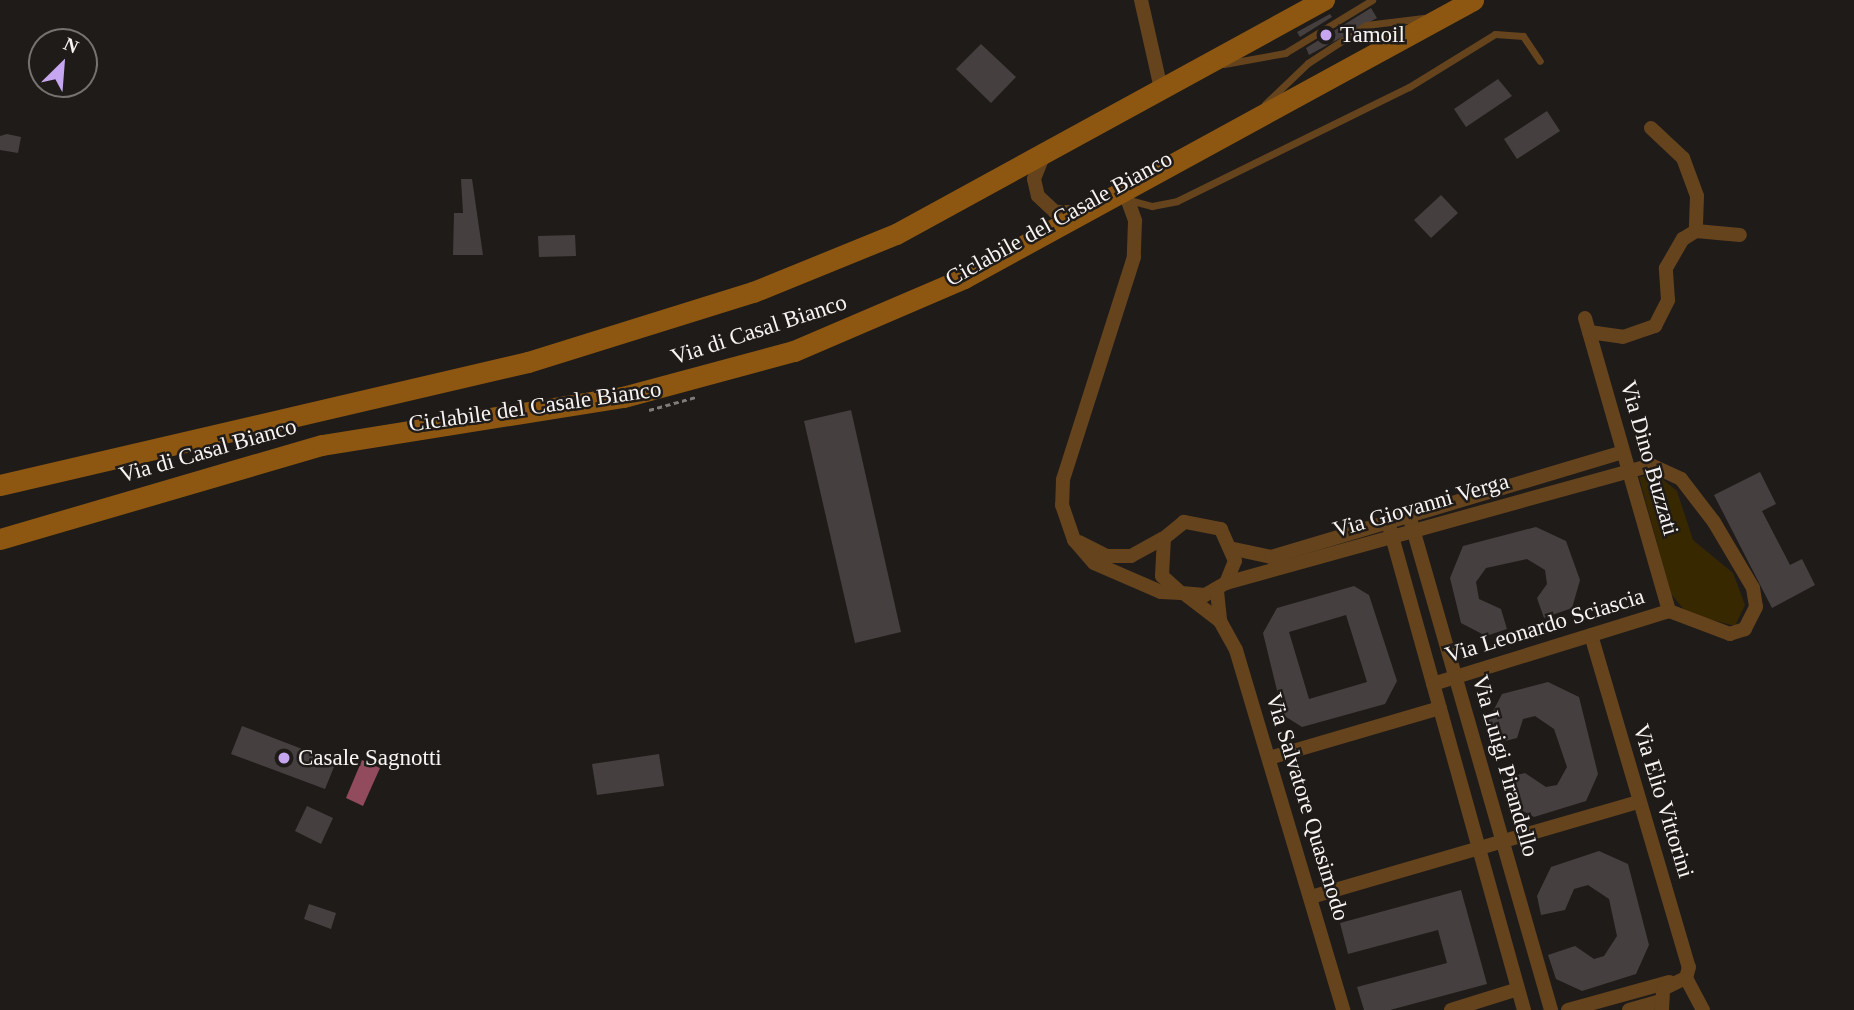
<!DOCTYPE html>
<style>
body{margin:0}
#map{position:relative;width:1854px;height:1010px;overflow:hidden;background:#1f1b19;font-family:Georgia,serif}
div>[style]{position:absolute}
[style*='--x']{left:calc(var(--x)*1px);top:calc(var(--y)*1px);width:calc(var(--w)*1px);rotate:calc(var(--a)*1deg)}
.green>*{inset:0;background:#382800}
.water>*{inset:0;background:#914b5c}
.building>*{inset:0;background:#45403f}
.path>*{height:2.5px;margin-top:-1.25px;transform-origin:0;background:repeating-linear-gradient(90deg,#7f7b7a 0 5px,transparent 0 8.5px)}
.lane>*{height:7px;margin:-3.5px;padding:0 3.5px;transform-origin:3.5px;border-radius:3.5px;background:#64431d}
.street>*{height:14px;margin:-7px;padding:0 7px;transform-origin:7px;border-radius:7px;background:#64431d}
.secondary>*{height:21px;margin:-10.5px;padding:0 10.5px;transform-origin:10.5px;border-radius:10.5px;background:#8d5711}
.dots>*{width:19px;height:19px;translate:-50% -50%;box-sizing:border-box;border:4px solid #1f1b19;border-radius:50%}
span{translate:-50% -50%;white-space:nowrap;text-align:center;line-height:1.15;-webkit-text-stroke:5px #1f1b19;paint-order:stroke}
.poi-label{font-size:23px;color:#f7f4f3}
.left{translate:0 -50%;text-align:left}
.street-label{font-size:23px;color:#f7f4f3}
.north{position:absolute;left:28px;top:28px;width:70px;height:70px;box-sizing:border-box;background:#1f1b19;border:2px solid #757270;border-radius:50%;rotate:25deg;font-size:19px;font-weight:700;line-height:28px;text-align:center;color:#f7f4f3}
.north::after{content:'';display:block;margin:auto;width:24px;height:32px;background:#c6a6f0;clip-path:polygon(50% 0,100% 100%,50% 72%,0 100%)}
</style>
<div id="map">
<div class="green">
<div style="clip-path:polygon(1656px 474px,1677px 491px,1693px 540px,1733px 573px,1745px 605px,1735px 626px,1687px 613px,1671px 594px,1639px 477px)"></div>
</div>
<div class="water">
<div style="clip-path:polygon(362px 760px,380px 768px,363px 806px,346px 798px)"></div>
</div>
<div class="building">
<div style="clip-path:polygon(1371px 8px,1377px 18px,1309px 55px,1306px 48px)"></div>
<div style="clip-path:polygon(1330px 14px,1332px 17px,1300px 37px,1297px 32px)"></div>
<div style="clip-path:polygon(981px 44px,1016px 77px,991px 103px,956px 69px)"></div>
<div style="clip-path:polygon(1498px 79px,1512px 96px,1466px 127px,1454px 109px)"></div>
<div style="clip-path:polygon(1547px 111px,1560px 131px,1517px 159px,1504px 139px)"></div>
<div style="clip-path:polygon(7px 134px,21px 137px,18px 153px,0 150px,0 136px)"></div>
<div style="clip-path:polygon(461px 179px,472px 179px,483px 255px,453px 255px,454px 213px,463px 213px)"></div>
<div style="clip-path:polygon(1441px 195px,1458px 213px,1431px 238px,1414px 220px)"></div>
<div style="clip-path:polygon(575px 235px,576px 256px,539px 257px,538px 236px)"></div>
<div style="clip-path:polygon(851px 410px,901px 632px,855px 643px,804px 421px)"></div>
<div style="clip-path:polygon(1760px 472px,1776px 504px,1762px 511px,1790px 565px,1802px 559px,1815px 585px,1772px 608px,1714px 495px)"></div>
<div style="clip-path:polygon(1536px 527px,1566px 541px,1580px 580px,1572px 608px,1544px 618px,1537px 598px,1547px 584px,1545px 570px,1527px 559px,1486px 568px,1476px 582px,1479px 599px,1501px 609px,1507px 629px,1486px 636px,1461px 623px,1450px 578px,1463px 546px)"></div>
<div style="clip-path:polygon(evenodd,1354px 586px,1369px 595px,1397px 681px,1385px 704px,1302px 727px,1283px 715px,1263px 633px,1277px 608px,1354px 586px,1346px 615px,1367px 682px,1309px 699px,1289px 632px,1346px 615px)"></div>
<div style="clip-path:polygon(1548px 682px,1579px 697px,1598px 774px,1586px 801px,1534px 817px,1508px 803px,1502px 779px,1525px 773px,1546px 787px,1557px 785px,1567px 767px,1554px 729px,1535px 716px,1523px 719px,1517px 738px,1493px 744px,1487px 723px,1502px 694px)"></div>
<div style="clip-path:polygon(242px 726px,336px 762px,325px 789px,231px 754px)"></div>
<div style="clip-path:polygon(659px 754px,664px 786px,597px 795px,592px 764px)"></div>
<div style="clip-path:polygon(307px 806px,333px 818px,321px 844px,295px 831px)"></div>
<div style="clip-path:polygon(1599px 851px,1628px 864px,1649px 945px,1636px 974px,1582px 991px,1556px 979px,1548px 955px,1575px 946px,1594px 959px,1604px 956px,1617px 936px,1609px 899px,1588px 885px,1574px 889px,1565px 910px,1541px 915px,1537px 896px,1551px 867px)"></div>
<div style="clip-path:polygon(1461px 890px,1487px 984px,1390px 1010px,1364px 1010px,1357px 987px,1447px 963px,1438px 930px,1348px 954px,1340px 923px)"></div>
<div style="clip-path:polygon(309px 904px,336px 913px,331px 929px,304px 919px)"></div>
</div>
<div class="path">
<div style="--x:649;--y:410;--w:49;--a:-15.5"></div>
</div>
<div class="lane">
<div style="--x:1224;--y:64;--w:62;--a:-10.2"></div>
<div style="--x:1285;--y:53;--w:102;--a:-31.3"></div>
<div style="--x:1265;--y:104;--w:59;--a:-43.6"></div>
<div style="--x:1308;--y:63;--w:69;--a:-33.2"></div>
<div style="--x:1366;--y:25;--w:58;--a:-6.9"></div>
<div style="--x:1129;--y:200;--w:24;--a:15"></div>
<div style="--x:1152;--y:206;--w:25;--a:-11"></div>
<div style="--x:1177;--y:201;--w:258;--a:-26.2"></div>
<div style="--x:1409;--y:87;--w:101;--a:-31.6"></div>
<div style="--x:1495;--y:34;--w:28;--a:4"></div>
<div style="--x:1523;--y:36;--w:30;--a:56"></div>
</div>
<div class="street">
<div style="--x:1141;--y:0;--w:91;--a:77.3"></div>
<div style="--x:1651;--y:128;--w:44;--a:43.2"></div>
<div style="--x:1683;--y:158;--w:40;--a:69.8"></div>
<div style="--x:1697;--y:196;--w:35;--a:92"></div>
<div style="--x:1044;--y:154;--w:27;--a:112"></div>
<div style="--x:1034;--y:179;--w:17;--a:77"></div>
<div style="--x:1038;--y:196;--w:23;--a:43"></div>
<div style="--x:1055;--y:212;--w:23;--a:0"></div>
<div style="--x:1124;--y:190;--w:33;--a:70"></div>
<div style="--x:1135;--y:221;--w:36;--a:92"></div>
<div style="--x:1134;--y:257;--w:234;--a:107.7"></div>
<div style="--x:1063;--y:480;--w:25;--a:92"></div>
<div style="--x:1062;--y:505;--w:37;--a:71"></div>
<div style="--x:1074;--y:540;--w:30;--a:49"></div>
<div style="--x:1094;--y:563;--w:73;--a:23.4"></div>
<div style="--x:1161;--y:592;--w:20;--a:3"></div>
<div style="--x:1585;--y:318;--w:305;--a:74"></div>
<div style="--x:1589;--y:332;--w:34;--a:8"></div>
<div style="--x:1623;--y:337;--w:34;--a:-19"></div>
<div style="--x:1655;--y:326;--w:29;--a:-63"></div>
<div style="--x:1668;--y:300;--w:32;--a:-94"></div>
<div style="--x:1666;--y:268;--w:34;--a:-60"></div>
<div style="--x:1683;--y:239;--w:15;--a:-32"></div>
<div style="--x:1696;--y:231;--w:44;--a:5.2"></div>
<div style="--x:1409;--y:515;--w:515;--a:73.99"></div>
<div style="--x:1388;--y:522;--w:507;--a:74.43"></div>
<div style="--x:1079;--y:542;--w:31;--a:27"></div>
<div style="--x:1107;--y:556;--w:24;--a:0"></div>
<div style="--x:1131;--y:556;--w:35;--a:-29"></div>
<div style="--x:1234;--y:549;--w:38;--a:12"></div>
<div style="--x:1271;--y:557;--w:367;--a:-16.6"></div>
<div style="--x:1226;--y:583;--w:24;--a:-68"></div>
<div style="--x:1235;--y:561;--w:35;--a:-114"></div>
<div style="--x:1221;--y:529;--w:38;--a:-169"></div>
<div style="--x:1184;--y:522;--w:26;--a:141"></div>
<div style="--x:1164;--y:538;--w:38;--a:93"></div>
<div style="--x:1162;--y:576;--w:25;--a:42"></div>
<div style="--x:1181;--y:593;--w:24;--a:5"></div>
<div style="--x:1205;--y:595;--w:24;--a:-30"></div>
<div style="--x:1226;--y:583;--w:441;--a:-15.5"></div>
<div style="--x:1651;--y:465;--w:33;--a:25"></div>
<div style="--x:1681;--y:479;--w:54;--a:52.5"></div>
<div style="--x:1714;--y:522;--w:77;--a:59.4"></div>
<div style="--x:1753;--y:588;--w:19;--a:81"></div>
<div style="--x:1756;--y:607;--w:25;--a:117"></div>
<div style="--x:1745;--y:629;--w:16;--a:162"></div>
<div style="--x:1730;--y:634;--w:65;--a:-159.3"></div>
<div style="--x:1217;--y:591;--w:30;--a:84"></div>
<div style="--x:1220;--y:621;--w:33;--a:61"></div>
<div style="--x:1236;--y:650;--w:376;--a:73.4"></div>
<div style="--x:1186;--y:595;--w:43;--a:37.4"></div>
<div style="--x:1591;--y:635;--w:346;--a:73.6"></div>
<div style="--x:1689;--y:967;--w:11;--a:105"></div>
<div style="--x:1433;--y:684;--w:247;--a:-17.2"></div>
<div style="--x:1269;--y:758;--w:178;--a:-16.3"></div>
<div style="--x:1311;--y:897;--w:341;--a:-16.2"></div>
<div style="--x:1451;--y:1010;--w:70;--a:-17.4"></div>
<div style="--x:1568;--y:1010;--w:105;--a:-15.5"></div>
<div style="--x:1629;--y:1010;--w:32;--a:-16"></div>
<div style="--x:1662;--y:1010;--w:21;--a:-87"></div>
<div style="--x:1663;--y:989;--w:25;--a:-26"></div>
<div style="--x:1686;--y:978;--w:36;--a:62"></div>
</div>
<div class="secondary">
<div style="--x:0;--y:485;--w:542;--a:-13.11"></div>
<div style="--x:528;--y:362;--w:236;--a:-17.3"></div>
<div style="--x:753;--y:292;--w:154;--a:-22.1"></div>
<div style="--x:896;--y:234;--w:488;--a:-28.7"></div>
<div style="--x:0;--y:539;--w:335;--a:-16.3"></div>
<div style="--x:322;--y:445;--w:305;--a:-9.1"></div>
<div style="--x:623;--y:397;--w:177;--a:-15.1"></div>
<div style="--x:794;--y:351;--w:185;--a:-23.2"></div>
<div style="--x:964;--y:278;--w:580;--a:-28.64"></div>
</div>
<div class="dots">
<div style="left:1326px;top:35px;background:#c6a6f0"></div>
<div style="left:284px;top:758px;background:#c6a6f0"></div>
</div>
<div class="poi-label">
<span class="left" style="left:1340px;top:35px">Tamoil</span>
<span class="left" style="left:298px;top:758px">Casale Sagnotti</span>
</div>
<div class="street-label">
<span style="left:1059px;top:219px;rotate:-29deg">Ciclabile del Casale Bianco</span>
<span style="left:759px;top:330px;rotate:-18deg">Via di Casal Bianco</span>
<span style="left:535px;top:407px;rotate:-8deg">Ciclabile del Casale Bianco</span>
<span style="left:208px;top:451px;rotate:-16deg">Via di Casal Bianco</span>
<span style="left:1649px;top:458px;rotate:74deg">Via Dino Buzzati</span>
<span style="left:1421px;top:506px;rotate:-16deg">Via Giovanni Verga</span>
<span style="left:1545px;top:626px;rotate:-17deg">Via Leonardo Sciascia</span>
<span style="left:1505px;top:766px;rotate:74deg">Via Luigi Pirandello</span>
<span style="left:1663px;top:801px;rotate:73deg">Via Elio Vittorini</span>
<span style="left:1307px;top:807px;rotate:73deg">Via Salvatore Quasimodo</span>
</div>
<div class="north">N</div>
</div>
